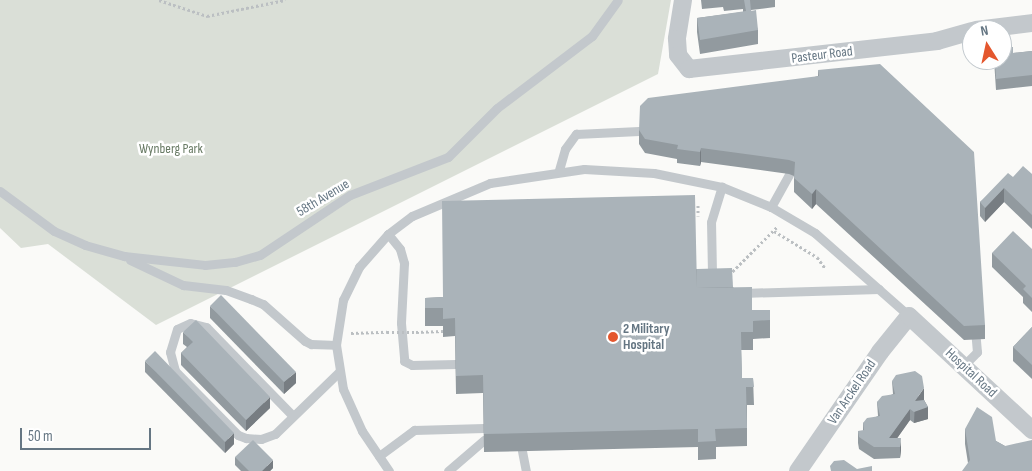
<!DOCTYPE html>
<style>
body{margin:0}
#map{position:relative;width:1032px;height:471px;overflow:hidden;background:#fafaf8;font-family:"Sofia Sans Condensed",sans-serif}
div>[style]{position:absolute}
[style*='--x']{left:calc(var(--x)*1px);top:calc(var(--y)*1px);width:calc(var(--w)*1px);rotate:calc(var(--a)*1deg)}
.green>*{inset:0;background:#dadfd7}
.path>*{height:3px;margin-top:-1.5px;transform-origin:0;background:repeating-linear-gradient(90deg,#bbbfc2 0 2.5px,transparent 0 5px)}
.service>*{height:9px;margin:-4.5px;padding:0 4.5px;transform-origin:4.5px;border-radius:4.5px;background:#c3c8cc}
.minor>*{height:18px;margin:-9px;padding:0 9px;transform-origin:9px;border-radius:9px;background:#c3c8cc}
.path-bridge>*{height:3px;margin-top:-1.5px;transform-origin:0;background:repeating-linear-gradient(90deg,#bbbfc2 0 2.5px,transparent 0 5px)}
.wall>*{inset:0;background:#929a9f}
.shaded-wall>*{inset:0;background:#777d82}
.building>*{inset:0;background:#aab3b9}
.dots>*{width:14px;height:14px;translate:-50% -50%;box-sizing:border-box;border:2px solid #fff;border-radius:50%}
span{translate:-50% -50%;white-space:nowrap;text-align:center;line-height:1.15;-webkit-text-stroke:5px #fff;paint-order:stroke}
.street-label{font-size:14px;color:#657683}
.park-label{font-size:14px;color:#687a64}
.poi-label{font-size:14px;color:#657683;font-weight:700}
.left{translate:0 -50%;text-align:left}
.north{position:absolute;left:962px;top:20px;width:50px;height:50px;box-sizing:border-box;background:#fff;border:1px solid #c1c8cd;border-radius:50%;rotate:350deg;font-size:14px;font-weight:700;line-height:20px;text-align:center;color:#657683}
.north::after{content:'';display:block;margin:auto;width:18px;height:22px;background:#e4572e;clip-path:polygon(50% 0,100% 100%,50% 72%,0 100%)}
.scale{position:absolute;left:20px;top:428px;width:131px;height:22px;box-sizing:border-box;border:2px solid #657683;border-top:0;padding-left:6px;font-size:15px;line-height:18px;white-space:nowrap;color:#657683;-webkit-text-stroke:4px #fff;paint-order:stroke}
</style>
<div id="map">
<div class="green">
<div style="clip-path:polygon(0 0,671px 0,658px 74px,156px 325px,48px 244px,21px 248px,0 228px)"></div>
</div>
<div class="path">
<div style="--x:159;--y:0;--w:51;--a:18.4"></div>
<div style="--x:207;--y:16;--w:80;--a:-11.6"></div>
<div style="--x:698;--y:205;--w:11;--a:90"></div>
<div style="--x:774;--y:231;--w:50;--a:31.2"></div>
<div style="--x:817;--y:257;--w:14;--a:54"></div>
<div style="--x:729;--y:275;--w:68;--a:-45"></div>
<div style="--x:416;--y:332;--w:27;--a:-2"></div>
<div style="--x:351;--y:333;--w:36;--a:-2"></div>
</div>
<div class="service">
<div style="--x:559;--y:170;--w:22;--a:-74"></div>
<div style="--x:565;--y:149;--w:19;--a:-54"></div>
<div style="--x:576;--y:134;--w:63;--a:-2.7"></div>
<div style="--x:0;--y:191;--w:67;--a:36.5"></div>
<div style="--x:54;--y:231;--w:34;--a:24"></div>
<div style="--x:85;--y:245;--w:41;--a:15.8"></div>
<div style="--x:124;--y:256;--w:81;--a:6.3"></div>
<div style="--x:205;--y:265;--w:30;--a:-6"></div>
<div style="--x:235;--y:262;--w:26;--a:-16"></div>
<div style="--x:260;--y:255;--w:108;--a:-33.7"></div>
<div style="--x:350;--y:195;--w:105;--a:-21.2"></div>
<div style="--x:448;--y:157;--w:69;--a:-45"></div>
<div style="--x:497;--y:108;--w:119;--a:-37.2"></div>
<div style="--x:592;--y:36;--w:44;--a:-54.2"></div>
<div style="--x:771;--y:207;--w:38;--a:-61"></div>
<div style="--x:388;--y:234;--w:19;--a:51"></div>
<div style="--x:400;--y:249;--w:15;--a:74"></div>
<div style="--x:404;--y:263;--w:60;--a:92.9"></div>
<div style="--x:401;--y:323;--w:38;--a:85"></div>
<div style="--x:404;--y:361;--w:9;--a:27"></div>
<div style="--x:412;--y:365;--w:44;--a:-1.3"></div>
<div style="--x:130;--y:260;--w:59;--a:25.3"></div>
<div style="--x:183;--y:285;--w:43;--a:6.6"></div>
<div style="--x:226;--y:290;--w:27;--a:20"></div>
<div style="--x:251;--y:299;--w:13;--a:23"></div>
<div style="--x:263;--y:304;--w:56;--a:41.4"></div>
<div style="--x:305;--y:341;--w:7;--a:27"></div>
<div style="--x:311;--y:344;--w:25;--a:2"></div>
<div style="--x:712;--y:273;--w:51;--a:-91.1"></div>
<div style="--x:711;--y:222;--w:37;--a:-73"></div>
<div style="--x:742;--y:293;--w:137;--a:-1.7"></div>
<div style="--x:963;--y:366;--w:20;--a:-45"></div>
<div style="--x:977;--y:352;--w:23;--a:-95"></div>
<div style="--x:293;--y:416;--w:124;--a:-134.3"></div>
<div style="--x:206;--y:327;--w:16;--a:-166"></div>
<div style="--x:190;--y:323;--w:14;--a:155"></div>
<div style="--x:177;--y:329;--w:24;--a:107"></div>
<div style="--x:170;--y:352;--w:20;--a:75"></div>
<div style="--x:175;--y:371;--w:90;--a:45.5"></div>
<div style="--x:238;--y:435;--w:9;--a:21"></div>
<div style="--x:246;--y:438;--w:15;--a:4"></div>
<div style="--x:261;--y:439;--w:15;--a:-20"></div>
<div style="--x:275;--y:434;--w:89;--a:-44.1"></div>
<div style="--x:522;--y:451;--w:20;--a:79"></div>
<div style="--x:379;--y:456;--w:44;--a:-36.6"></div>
<div style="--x:414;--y:430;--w:70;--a:-1.6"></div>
<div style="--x:389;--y:471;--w:48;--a:-124"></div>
<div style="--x:362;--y:431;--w:46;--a:-114.3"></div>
<div style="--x:343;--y:389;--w:45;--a:-99"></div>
<div style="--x:336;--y:345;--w:46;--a:-81.2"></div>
<div style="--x:343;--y:300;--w:37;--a:-64"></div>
<div style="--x:359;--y:267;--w:44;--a:-48.7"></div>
<div style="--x:388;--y:234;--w:30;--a:-37"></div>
<div style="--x:412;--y:216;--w:85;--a:-22.9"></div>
<div style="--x:490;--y:183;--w:95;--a:-8.5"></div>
<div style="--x:584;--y:169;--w:70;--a:3.3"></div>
<div style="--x:654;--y:173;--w:69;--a:11.6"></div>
<div style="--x:722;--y:187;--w:53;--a:22.2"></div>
<div style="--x:771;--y:207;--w:51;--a:30.6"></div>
<div style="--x:815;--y:233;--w:125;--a:41.4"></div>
<div style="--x:448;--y:471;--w:48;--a:-40.7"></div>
</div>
<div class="minor">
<div style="--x:683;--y:0;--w:39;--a:99"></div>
<div style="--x:677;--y:39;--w:16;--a:86"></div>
<div style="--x:678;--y:55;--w:18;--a:52"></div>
<div style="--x:689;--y:69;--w:250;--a:-6.4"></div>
<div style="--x:937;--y:41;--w:36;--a:-16"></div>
<div style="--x:976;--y:30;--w:56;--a:-7.1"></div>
<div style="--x:798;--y:471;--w:145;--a:-55.4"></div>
<div style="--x:880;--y:352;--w:46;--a:-51.1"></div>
<div style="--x:909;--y:316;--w:168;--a:42.8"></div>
</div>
<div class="path-bridge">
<div style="--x:387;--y:332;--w:29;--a:0"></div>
</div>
<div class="wall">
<div style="clip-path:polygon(701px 0,775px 0,775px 7px,751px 10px,758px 30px,758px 44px,700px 54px,697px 32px,697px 18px,743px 12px,743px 9px,724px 11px,723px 7px,702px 9px)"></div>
<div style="clip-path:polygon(1004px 47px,1013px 53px,1032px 51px,1032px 86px,996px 90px,994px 60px,1002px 60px,1004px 54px)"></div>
<div style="clip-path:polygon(818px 70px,985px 325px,985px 339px,964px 340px,816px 204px,812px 209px,794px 192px,794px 176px,789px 174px,701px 162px,700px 166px,677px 163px,677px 159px,645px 153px,639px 144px,639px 130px,818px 76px)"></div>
<div style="clip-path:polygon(1032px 174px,1032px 229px,1004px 202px,985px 222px,980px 216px,980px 202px,1013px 177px)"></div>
<div style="clip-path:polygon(1032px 249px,1032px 312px,1023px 303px,1023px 297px,992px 267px,992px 253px)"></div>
<div style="clip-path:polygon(697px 269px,733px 287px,752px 310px,770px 310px,770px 338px,753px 339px,753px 350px,741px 350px,742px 378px,753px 378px,754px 405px,747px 405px,747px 446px,716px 447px,716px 459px,698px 460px,698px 447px,484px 452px,483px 393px,456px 394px,455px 336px,443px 337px,443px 326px,425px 326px,425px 298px,443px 297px)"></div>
<div style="clip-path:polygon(210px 306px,296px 383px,284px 394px,210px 318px)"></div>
<div style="clip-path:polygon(1032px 327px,1032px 379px,1013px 361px,1013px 347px)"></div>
<div style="clip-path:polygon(183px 332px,270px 408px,246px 431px,181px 365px,181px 353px,187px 347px,183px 344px)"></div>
<div style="clip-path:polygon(145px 361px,234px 444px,225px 453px,145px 372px)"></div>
<div style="clip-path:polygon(892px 381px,924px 400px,928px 419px,914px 423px,910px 420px,897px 438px,901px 450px,900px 458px,874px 459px,859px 449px,858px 443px,858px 431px,863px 431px,863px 423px,878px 416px,877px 402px,893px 394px)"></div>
<div style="clip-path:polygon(965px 429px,996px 441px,1005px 446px,968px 463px,965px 444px)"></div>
<div style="clip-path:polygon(235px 457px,273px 468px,270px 471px,241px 471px,235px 465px)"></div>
</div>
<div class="shaded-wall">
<div style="clip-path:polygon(701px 148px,701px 162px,700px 166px,700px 152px)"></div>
<div style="clip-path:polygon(1004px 188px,1004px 202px,985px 222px,985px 208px)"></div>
<div style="clip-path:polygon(816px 189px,816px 204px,812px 209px,812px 194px)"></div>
<div style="clip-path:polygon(296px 372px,296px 383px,284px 394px,284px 382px)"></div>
<div style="clip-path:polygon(924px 388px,924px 400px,928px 407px,928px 419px,914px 423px,915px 401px)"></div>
<div style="clip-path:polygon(270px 397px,270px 408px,246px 431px,246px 420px)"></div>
<div style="clip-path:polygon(910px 409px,910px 420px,891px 447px,889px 438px)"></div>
<div style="clip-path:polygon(234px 433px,234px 444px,225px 453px,225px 442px)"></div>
<div style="clip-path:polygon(901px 438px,901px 450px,900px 458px,900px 447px)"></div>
<div style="clip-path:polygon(273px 460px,273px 468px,270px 471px,262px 471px)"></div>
</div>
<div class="building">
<div style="clip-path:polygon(744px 0,750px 0,751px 11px,756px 10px,758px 30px,700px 40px,697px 18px,746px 11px)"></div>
<div style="clip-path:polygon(1004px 47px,1013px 47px,1013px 53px,1032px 51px,1032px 75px,996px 79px,995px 60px,1002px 60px,1002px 54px,1004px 54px)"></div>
<div style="clip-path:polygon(880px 64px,974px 152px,985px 325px,964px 326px,816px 189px,812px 194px,794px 178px,795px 162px,789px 160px,701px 148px,700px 152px,677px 149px,678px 145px,645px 139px,639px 130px,640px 106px,648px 98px,819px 76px,818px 70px)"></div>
<div style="clip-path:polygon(1023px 166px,1032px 174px,1032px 215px,1004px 188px,985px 208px,980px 202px,1008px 173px,1013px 177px)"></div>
<div style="clip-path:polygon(695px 195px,697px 288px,752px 287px,752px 310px,770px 310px,770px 320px,753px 321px,753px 332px,741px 332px,742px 378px,753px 378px,754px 387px,746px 387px,747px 428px,715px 429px,716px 441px,698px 442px,698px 429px,484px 434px,483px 375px,456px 376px,455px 318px,443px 319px,443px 308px,425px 308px,425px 298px,443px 297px,442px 201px)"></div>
<div style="clip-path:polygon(1013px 231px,1032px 249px,1032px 298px,1023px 289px,1026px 286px,992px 253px)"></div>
<div style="clip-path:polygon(732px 268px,733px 287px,697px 288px,697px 269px)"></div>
<div style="clip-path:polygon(221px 295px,296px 372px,284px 382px,210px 306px)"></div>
<div style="clip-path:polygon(196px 320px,270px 397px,246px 420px,181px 353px,193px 342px,183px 332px)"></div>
<div style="clip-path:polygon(1032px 327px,1032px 365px,1013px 347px)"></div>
<div style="clip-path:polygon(155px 351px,234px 433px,225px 442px,145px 361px)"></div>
<div style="clip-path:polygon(915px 371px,922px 376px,924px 388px,915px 401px,924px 400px,928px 407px,914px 412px,910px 409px,889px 438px,901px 438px,900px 447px,874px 447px,859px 437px,858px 431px,864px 430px,863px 423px,867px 418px,880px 416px,877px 402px,882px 396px,895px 394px,892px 381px,896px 375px)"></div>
<div style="clip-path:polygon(977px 407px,992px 417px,996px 441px,1005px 446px,1032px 440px,1032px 471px,962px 471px,970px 460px,965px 429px)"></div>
<div style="clip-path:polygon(253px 440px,273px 460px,262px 471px,249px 471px,235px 457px)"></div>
<div style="clip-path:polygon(844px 460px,857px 469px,872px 466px,872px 471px,831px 471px,830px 466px,834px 461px)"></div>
</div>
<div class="dots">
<div style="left:613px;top:337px;background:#e4572e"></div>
</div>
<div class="street-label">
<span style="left:822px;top:55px;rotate:-7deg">Pasteur Road</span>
<span style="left:323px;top:198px;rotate:-31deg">58th Avenue</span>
<span style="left:971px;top:373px;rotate:43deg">Hospital Road</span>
<span style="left:852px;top:392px;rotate:-56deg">Van Arckel Road</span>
</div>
<div class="park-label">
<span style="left:171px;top:149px">Wynberg Park</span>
</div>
<div class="poi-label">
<span class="left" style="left:623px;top:337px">2 Military<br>Hospital</span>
</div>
<div class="north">N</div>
<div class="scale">50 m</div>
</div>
